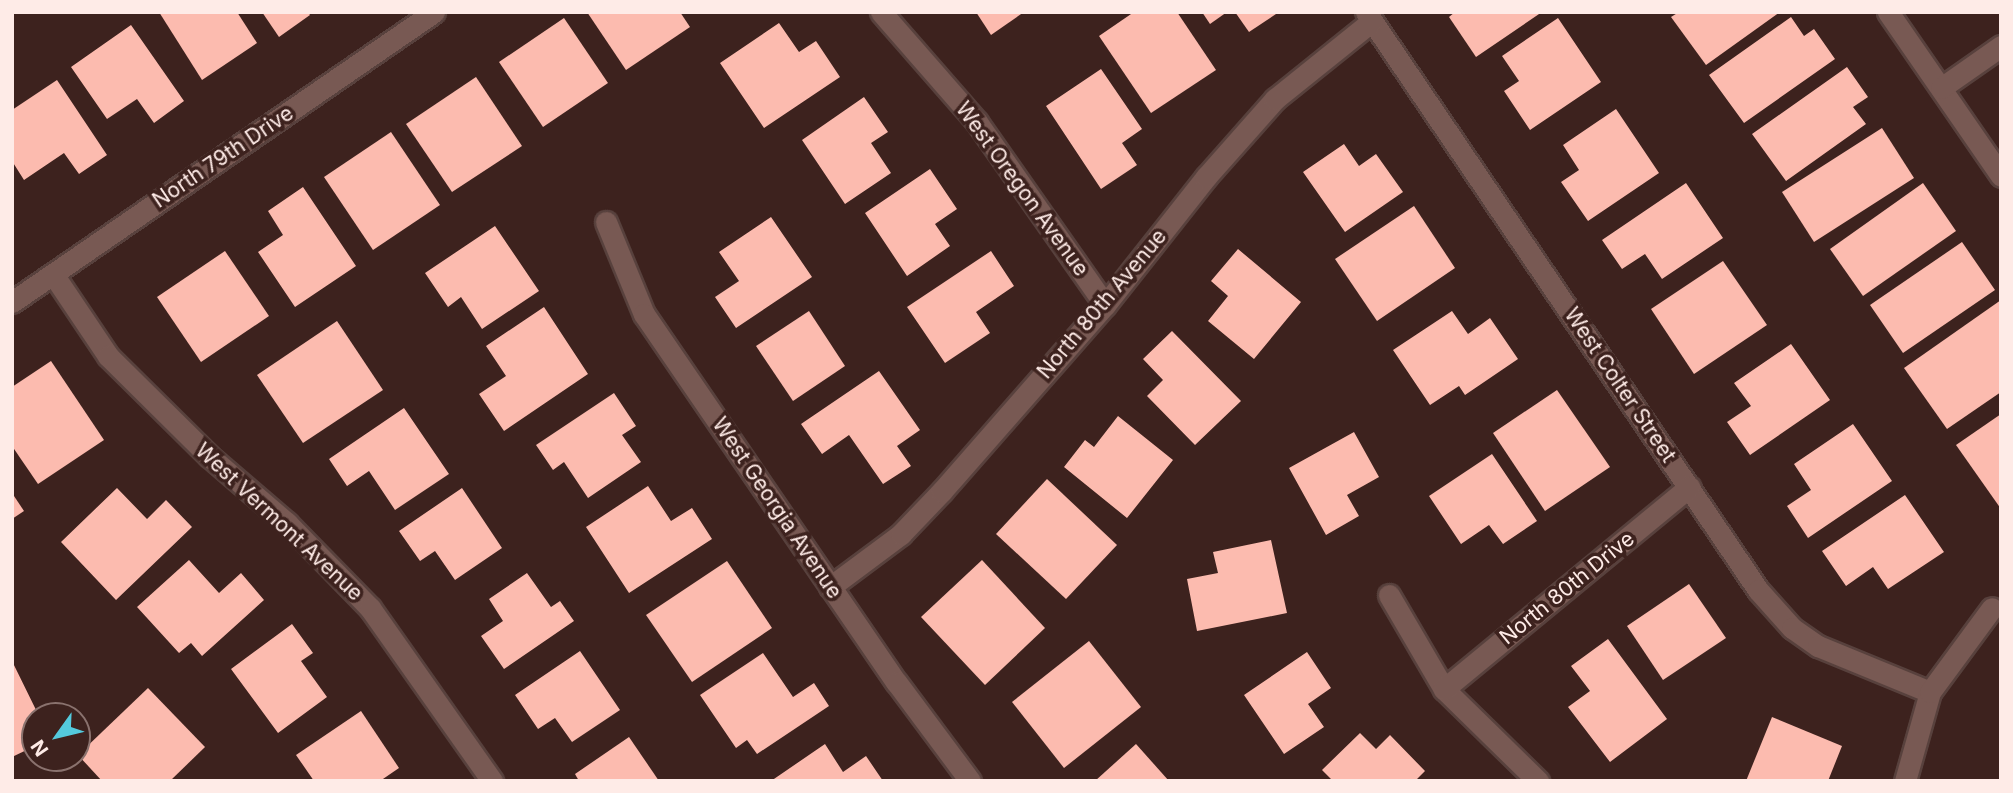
<!DOCTYPE html>
<style>
body{margin:0}
#map{position:relative;width:2013px;height:793px;overflow:hidden;background:#3d221e;font-family:Inter,sans-serif}
div>[style]{position:absolute}
[style*='--x']{left:calc(var(--x)*1px);top:calc(var(--y)*1px);width:calc(var(--w)*1px);rotate:calc(var(--a)*1deg)}
.building>*{inset:0;background:#fcbbaf}
.roads{filter:drop-shadow(2px 0 #58413d) drop-shadow(-2px 0 #58413d) drop-shadow(0 2px #58413d) drop-shadow(0 -2px #58413d)}
.minor>*{height:21px;margin:-10.5px;padding:0 10.5px;transform-origin:10.5px;border-radius:10.5px;background:#785953}
span{translate:-50% -50%;white-space:nowrap;text-align:center;line-height:1.15;-webkit-text-stroke:7px #3d221e;paint-order:stroke}
.street-label{font-size:21px;color:#feebe7}
.frame{position:absolute;inset:0;border:14px solid #feebe7;pointer-events:none}
.north{position:absolute;left:21px;top:702px;width:70px;height:70px;box-sizing:border-box;background:#3d221e;border:2px solid #8a726e;border-radius:50%;rotate:236deg;font-size:19px;font-weight:700;line-height:28px;text-align:center;color:#feebe7}
.north::after{content:'';display:block;margin:auto;width:24px;height:32px;background:#54cadd;clip-path:polygon(50% 0,100% 100%,50% 72%,0 100%)}
</style>
<div id="map">
<div class="building">
<div style="clip-path:polygon(159px 12px,237px 12px,257px 43px,202px 80px)"></div>
<div style="clip-path:polygon(262px 12px,308px 12px,310px 15px,279px 37px)"></div>
<div style="clip-path:polygon(587px 12px,680px 12px,690px 27px,626px 70px)"></div>
<div style="clip-path:polygon(976px 12px,1024px 12px,991px 35px)"></div>
<div style="clip-path:polygon(1134px 12px,1177px 12px,1216px 70px,1151px 113px,1099px 36px)"></div>
<div style="clip-path:polygon(1202px 12px,1227px 12px,1210px 24px)"></div>
<div style="clip-path:polygon(1235px 12px,1279px 12px,1249px 32px)"></div>
<div style="clip-path:polygon(1455px 12px,1542px 12px,1476px 57px,1449px 17px)"></div>
<div style="clip-path:polygon(1679px 12px,1780px 12px,1706px 65px,1671px 17px)"></div>
<div style="clip-path:polygon(1791px 17px,1804px 36px,1814px 29px,1835px 59px,1744px 123px,1709px 75px)"></div>
<div style="clip-path:polygon(564px 18px,608px 83px,543px 127px,499px 62px)"></div>
<div style="clip-path:polygon(1558px 18px,1601px 82px,1530px 130px,1504px 91px,1519px 81px,1502px 56px)"></div>
<div style="clip-path:polygon(779px 23px,799px 52px,816px 41px,840px 77px,764px 128px,720px 63px)"></div>
<div style="clip-path:polygon(131px 25px,184px 101px,154px 123px,137px 99px,107px 119px,71px 67px)"></div>
<div style="clip-path:polygon(1847px 67px,1868px 97px,1853px 107px,1866px 124px,1786px 181px,1752px 134px)"></div>
<div style="clip-path:polygon(1101px 69px,1142px 129px,1122px 143px,1137px 165px,1101px 189px,1046px 106px)"></div>
<div style="clip-path:polygon(476px 77px,522px 146px,452px 192px,406px 124px)"></div>
<div style="clip-path:polygon(57px 80px,107px 155px,79px 174px,64px 153px,24px 180px,12px 161px,12px 110px)"></div>
<div style="clip-path:polygon(864px 97px,888px 132px,871px 143px,891px 173px,845px 204px,802px 140px)"></div>
<div style="clip-path:polygon(1616px 109px,1659px 173px,1588px 221px,1561px 182px,1579px 170px,1563px 145px)"></div>
<div style="clip-path:polygon(1882px 128px,1914px 178px,1814px 242px,1782px 192px)"></div>
<div style="clip-path:polygon(391px 132px,440px 205px,373px 250px,324px 177px)"></div>
<div style="clip-path:polygon(1344px 144px,1359px 166px,1376px 154px,1403px 192px,1345px 232px,1303px 172px)"></div>
<div style="clip-path:polygon(930px 169px,957px 209px,935px 224px,950px 246px,907px 276px,865px 213px)"></div>
<div style="clip-path:polygon(1686px 183px,1723px 238px,1662px 279px,1645px 254px,1622px 269px,1602px 240px)"></div>
<div style="clip-path:polygon(1923px 183px,1956px 231px,1863px 296px,1830px 249px)"></div>
<div style="clip-path:polygon(303px 187px,356px 266px,295px 307px,258px 252px,283px 235px,268px 211px)"></div>
<div style="clip-path:polygon(1414px 206px,1455px 268px,1377px 321px,1335px 259px)"></div>
<div style="clip-path:polygon(771px 217px,812px 277px,736px 328px,715px 297px,739px 281px,719px 252px)"></div>
<div style="clip-path:polygon(495px 226px,539px 291px,482px 329px,461px 297px,448px 307px,425px 273px)"></div>
<div style="clip-path:polygon(1962px 242px,1995px 290px,1903px 353px,1870px 305px)"></div>
<div style="clip-path:polygon(1238px 249px,1301px 302px,1254px 359px,1208px 321px,1228px 296px,1211px 281px)"></div>
<div style="clip-path:polygon(225px 251px,269px 316px,201px 362px,157px 297px)"></div>
<div style="clip-path:polygon(991px 251px,1014px 286px,976px 312px,990px 333px,945px 363px,907px 307px)"></div>
<div style="clip-path:polygon(1723px 261px,1767px 325px,1694px 374px,1651px 309px)"></div>
<div style="clip-path:polygon(2001px 300px,2001px 392px,1947px 429px,1904px 368px)"></div>
<div style="clip-path:polygon(544px 307px,588px 374px,504px 431px,479px 394px,506px 376px,486px 346px)"></div>
<div style="clip-path:polygon(809px 311px,845px 366px,793px 401px,756px 346px)"></div>
<div style="clip-path:polygon(1452px 311px,1468px 334px,1490px 318px,1518px 359px,1465px 395px,1459px 386px,1430px 405px,1393px 350px)"></div>
<div style="clip-path:polygon(337px 321px,383px 390px,303px 443px,257px 375px)"></div>
<div style="clip-path:polygon(1172px 331px,1241px 401px,1195px 445px,1147px 396px,1163px 380px,1143px 359px)"></div>
<div style="clip-path:polygon(1791px 344px,1830px 400px,1750px 455px,1727px 422px,1751px 406px,1734px 383px)"></div>
<div style="clip-path:polygon(51px 361px,104px 440px,38px 484px,12px 446px,12px 387px)"></div>
<div style="clip-path:polygon(879px 371px,920px 430px,897px 446px,911px 466px,883px 484px,849px 435px,822px 454px,801px 424px)"></div>
<div style="clip-path:polygon(1557px 390px,1610px 467px,1545px 511px,1493px 433px)"></div>
<div style="clip-path:polygon(614px 393px,636px 426px,622px 435px,641px 462px,588px 498px,564px 462px,553px 470px,536px 445px)"></div>
<div style="clip-path:polygon(404px 408px,449px 474px,395px 510px,369px 471px,347px 486px,329px 459px)"></div>
<div style="clip-path:polygon(2001px 414px,2001px 509px,1956px 445px)"></div>
<div style="clip-path:polygon(1118px 416px,1173px 460px,1127px 518px,1064px 467px,1085px 440px,1094px 447px)"></div>
<div style="clip-path:polygon(1853px 424px,1892px 481px,1808px 538px,1787px 506px,1811px 490px,1794px 464px)"></div>
<div style="clip-path:polygon(1354px 432px,1379px 477px,1347px 495px,1359px 516px,1326px 535px,1289px 468px)"></div>
<div style="clip-path:polygon(1492px 454px,1537px 521px,1503px 544px,1489px 525px,1461px 544px,1429px 496px)"></div>
<div style="clip-path:polygon(1047px 479px,1117px 545px,1066px 599px,996px 534px)"></div>
<div style="clip-path:polygon(648px 486px,671px 521px,692px 508px,712px 539px,629px 593px,586px 527px)"></div>
<div style="clip-path:polygon(117px 488px,147px 519px,166px 500px,192px 527px,116px 600px,61px 542px)"></div>
<div style="clip-path:polygon(462px 488px,502px 548px,455px 580px,435px 551px,420px 561px,399px 531px)"></div>
<div style="clip-path:polygon(12px 493px,24px 511px,12px 519px)"></div>
<div style="clip-path:polygon(1905px 495px,1944px 552px,1888px 589px,1873px 567px,1846px 586px,1822px 551px)"></div>
<div style="clip-path:polygon(1271px 540px,1287px 613px,1197px 631px,1187px 579px,1218px 573px,1213px 552px)"></div>
<div style="clip-path:polygon(189px 560px,219px 593px,241px 573px,264px 600px,202px 656px,191px 643px,179px 653px,137px 607px)"></div>
<div style="clip-path:polygon(982px 560px,1045px 628px,985px 685px,921px 617px)"></div>
<div style="clip-path:polygon(727px 561px,772px 628px,692px 682px,646px 615px)"></div>
<div style="clip-path:polygon(527px 573px,551px 607px,560px 601px,574px 621px,504px 669px,481px 636px,503px 621px,489px 599px)"></div>
<div style="clip-path:polygon(1689px 584px,1726px 638px,1663px 680px,1627px 626px)"></div>
<div style="clip-path:polygon(292px 624px,313px 653px,301px 661px,327px 697px,278px 733px,231px 669px)"></div>
<div style="clip-path:polygon(1608px 639px,1667px 719px,1610px 762px,1568px 707px,1590px 691px,1571px 666px)"></div>
<div style="clip-path:polygon(1089px 641px,1141px 707px,1064px 768px,1012px 702px)"></div>
<div style="clip-path:polygon(580px 651px,620px 710px,572px 742px,555px 718px,538px 729px,515px 695px)"></div>
<div style="clip-path:polygon(1307px 652px,1331px 688px,1308px 704px,1324px 727px,1284px 754px,1244px 695px)"></div>
<div style="clip-path:polygon(763px 653px,793px 697px,814px 683px,829px 706px,757px 754px,747px 740px,736px 748px,700px 695px)"></div>
<div style="clip-path:polygon(12px 661px,39px 716px,35px 716px,35px 746px,12px 757px)"></div>
<div style="clip-path:polygon(148px 688px,205px 747px,170px 781px,102px 781px,78px 755px)"></div>
<div style="clip-path:polygon(361px 711px,399px 768px,380px 781px,314px 781px,296px 755px)"></div>
<div style="clip-path:polygon(1772px 717px,1842px 746px,1828px 781px,1746px 781px)"></div>
<div style="clip-path:polygon(1360px 733px,1376px 749px,1390px 735px,1425px 771px,1415px 781px,1333px 781px,1322px 770px)"></div>
<div style="clip-path:polygon(629px 737px,659px 781px,579px 781px,575px 774px)"></div>
<div style="clip-path:polygon(825px 744px,843px 772px,866px 756px,883px 781px,771px 781px)"></div>
<div style="clip-path:polygon(1136px 744px,1169px 781px,1095px 781px)"></div>
</div>
<div class="roads">
<div class="minor">
<div style="--x:881;--y:12;--w:146;--a:48.9"></div>
<div style="--x:977;--y:122;--w:223;--a:55"></div>
<div style="--x:1366;--y:12;--w:698;--a:55.85"></div>
<div style="--x:1758;--y:590;--w:51;--a:48.2"></div>
<div style="--x:1792;--y:628;--w:32;--a:35"></div>
<div style="--x:1818;--y:646;--w:121;--a:22.3"></div>
<div style="--x:1888;--y:12;--w:199;--a:55.4"></div>
<div style="--x:1941;--y:88;--w:73;--a:-35"></div>
<div style="--x:606;--y:222;--w:100;--a:67.6"></div>
<div style="--x:644;--y:314;--w:447;--a:55.6"></div>
<div style="--x:897;--y:683;--w:122;--a:53.3"></div>
<div style="--x:53;--y:274;--w:99;--a:56.1"></div>
<div style="--x:108;--y:356;--w:142;--a:44.7"></div>
<div style="--x:209;--y:456;--w:103;--a:40.7"></div>
<div style="--x:287;--y:523;--w:119;--a:45.7"></div>
<div style="--x:370;--y:608;--w:212;--a:54.8"></div>
<div style="--x:12;--y:302;--w:512;--a:-34.5"></div>
<div style="--x:830;--y:587;--w:89;--a:-36.7"></div>
<div style="--x:901;--y:534;--w:59;--a:-46.4"></div>
<div style="--x:942;--y:491;--w:247;--a:-48.8"></div>
<div style="--x:1105;--y:305;--w:163;--a:-51.7"></div>
<div style="--x:1206;--y:177;--w:104;--a:-48.5"></div>
<div style="--x:1275;--y:99;--w:124;--a:-38.8"></div>
<div style="--x:1389;--y:595;--w:109;--a:59.7"></div>
<div style="--x:1444;--y:689;--w:132;--a:44.4"></div>
<div style="--x:1444;--y:689;--w:318;--a:-39.5"></div>
<div style="--x:1905;--y:781;--w:92;--a:-74.3"></div>
<div style="--x:1930;--y:692;--w:104;--a:-53.6"></div>
</div>
</div>
<div class="street-label">
<span style="left:223px;top:157px;rotate:-34deg">North 79th Drive</span>
<span style="left:1022px;top:189px;rotate:54deg">West Oregon Avenue</span>
<span style="left:1102px;top:304px;rotate:-50deg">North 80th Avenue</span>
<span style="left:1620px;top:385px;rotate:56deg">West Colter Street</span>
<span style="left:777px;top:508px;rotate:56deg">West Georgia Avenue</span>
<span style="left:279px;top:522px;rotate:43deg">West Vermont Avenue</span>
<span style="left:1567px;top:588px;rotate:-39deg">North 80th Drive</span>
</div>
<div class="frame"></div>
<div class="north">N</div>
</div>
